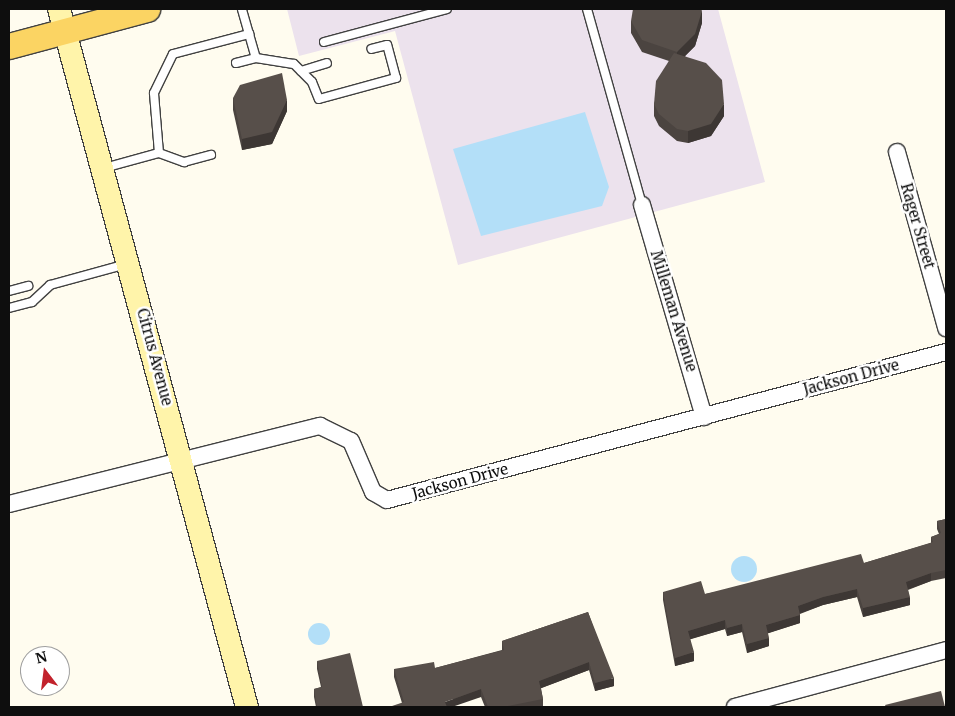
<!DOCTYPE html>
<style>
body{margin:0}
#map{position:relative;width:955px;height:716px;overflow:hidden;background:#fffcef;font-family:Merriweather,serif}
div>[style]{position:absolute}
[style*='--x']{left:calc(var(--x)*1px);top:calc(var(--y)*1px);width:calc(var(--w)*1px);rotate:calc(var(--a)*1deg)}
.industrial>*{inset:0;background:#ece2ed}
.water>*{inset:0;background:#b3dff8}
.round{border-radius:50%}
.roads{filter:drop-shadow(1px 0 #414141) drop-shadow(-1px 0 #414141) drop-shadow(0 1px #414141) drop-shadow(0 -1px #414141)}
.lane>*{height:8px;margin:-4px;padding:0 4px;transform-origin:4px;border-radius:4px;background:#fff}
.street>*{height:16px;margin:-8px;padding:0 8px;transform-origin:8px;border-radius:8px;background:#fff}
.secondary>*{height:22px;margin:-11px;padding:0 11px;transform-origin:11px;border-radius:11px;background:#fff4aa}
.primary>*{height:25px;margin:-12.5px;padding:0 12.5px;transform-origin:12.5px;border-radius:12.5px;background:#fbd463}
.wall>*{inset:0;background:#4b4440}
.shaded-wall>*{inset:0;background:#3d3734}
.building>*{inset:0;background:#574f4a}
span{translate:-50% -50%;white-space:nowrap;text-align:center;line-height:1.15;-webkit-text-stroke:5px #fff;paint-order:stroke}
.street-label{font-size:15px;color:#0e0e0e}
.frame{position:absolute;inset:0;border:10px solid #0e0e0e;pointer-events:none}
.north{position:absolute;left:20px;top:646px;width:50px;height:50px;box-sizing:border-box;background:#fff;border:1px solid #9f9f9f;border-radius:50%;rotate:345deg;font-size:14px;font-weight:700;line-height:20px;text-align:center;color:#0e0e0e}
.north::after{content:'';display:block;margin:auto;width:18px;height:22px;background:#c2222c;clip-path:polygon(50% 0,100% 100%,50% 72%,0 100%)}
</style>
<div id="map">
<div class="industrial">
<div style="clip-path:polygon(287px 9px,718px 9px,765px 182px,458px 265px,395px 31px,299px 56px)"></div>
</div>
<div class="water">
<div style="clip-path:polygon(585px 112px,609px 187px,602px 206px,481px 236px,453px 149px)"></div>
<div class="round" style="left:731px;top:556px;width:26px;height:26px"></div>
<div class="round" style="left:308px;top:623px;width:22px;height:22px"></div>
</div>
<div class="roads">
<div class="lane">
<div style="--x:587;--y:9;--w:204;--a:74.3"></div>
<div style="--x:249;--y:34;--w:25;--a:74"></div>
<div style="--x:324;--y:42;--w:127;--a:-15"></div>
<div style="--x:236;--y:63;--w:21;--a:-14"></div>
<div style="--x:256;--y:58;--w:38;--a:9"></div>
<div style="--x:294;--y:64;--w:25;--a:45"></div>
<div style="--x:312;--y:82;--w:18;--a:68"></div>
<div style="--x:319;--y:99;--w:80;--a:-15.3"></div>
<div style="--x:396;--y:78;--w:34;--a:-105"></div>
<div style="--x:387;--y:45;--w:16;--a:166"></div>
<div style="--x:301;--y:71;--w:27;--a:-17"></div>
<div style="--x:159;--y:153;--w:27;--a:20"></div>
<div style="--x:184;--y:162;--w:28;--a:-15"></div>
<div style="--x:104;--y:168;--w:57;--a:-15.3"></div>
<div style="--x:159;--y:153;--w:60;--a:-94.8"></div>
<div style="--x:154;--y:93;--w:43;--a:-64"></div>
<div style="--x:173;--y:54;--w:79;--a:-14.7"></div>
<div style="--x:249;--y:34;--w:26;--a:-106"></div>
<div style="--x:9;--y:291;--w:20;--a:-15"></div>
<div style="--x:9;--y:308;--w:24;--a:-15"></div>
<div style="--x:32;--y:302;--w:25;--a:-43"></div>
<div style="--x:50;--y:285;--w:79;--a:-15.4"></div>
</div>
<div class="street">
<div style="--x:897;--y:152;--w:183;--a:74.4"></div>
<div style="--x:642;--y:205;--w:221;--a:73.7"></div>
<div style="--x:9;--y:504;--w:321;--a:-14.1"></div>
<div style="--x:320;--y:426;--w:34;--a:26"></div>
<div style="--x:351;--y:441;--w:56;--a:66.7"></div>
<div style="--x:373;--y:492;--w:16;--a:30"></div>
<div style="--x:387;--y:500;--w:578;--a:-14.83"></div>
<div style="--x:735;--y:707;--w:219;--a:-15.1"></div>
</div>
<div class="secondary">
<div style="--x:59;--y:9;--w:723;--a:74.93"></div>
</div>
<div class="primary">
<div style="--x:9;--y:46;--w:143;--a:-15"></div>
</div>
</div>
<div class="wall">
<div style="clip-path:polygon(631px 21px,702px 23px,695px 46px,685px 56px,724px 116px,711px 136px,688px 143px,677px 141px,659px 126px,654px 116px,654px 104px,669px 61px,642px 52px,631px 33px)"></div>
<div style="clip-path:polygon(233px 98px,287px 111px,272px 144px,242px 150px,233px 110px)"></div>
<div style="clip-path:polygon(946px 519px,946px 578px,931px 581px,908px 590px,910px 605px,863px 617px,857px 597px,823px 605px,800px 614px,800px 623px,768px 633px,769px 646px,747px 653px,742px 632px,727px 636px,725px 629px,690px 639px,694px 661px,675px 666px,663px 600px,663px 592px,705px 594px,864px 563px,931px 543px,931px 537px,939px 534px,937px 529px,937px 521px)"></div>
<div style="clip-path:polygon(588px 612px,614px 686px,595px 691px,589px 670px,541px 688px,543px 699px,543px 707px,485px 707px,481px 697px,402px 703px,394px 677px,394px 669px,435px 668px,502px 650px,502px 641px)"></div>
<div style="clip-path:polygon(317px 661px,363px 707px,316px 707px,314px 697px,314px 689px,321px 687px,317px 669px)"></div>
</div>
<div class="shaded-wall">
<div style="clip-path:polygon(702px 11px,702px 23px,695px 46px,677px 64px,677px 52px)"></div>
<div style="clip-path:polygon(287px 100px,287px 111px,272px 144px,242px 150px,242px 139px)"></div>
<div style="clip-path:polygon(724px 104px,724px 116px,711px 136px,688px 143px,688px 131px)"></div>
<div style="clip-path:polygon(931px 573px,931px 581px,906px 590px,906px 582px)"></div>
<div style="clip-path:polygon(857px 589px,857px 597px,823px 605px,798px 614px,798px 606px,823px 597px)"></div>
<div style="clip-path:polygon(910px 597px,910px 605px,863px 617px,863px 608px)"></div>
<div style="clip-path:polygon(800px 615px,800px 623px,766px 634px,766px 625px)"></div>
<div style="clip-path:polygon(725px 620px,725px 629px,688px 640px,688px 631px)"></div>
<div style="clip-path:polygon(742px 624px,742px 632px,727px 636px,727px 628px)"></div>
<div style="clip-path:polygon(769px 638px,769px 646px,747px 653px,747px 644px)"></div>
<div style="clip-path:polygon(694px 652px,694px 661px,675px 666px,675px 658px)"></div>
<div style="clip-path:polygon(589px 662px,589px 670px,539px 689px,539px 681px)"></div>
<div style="clip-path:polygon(614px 678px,614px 686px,595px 691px,595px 683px)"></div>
<div style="clip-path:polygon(481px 689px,481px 697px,452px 707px,445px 707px,445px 702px)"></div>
</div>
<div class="building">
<div style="clip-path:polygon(633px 9px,701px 9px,702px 11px,695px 34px,677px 52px,642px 40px,631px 21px)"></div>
<div style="clip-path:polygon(674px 53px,706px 63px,722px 80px,724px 104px,711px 124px,688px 131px,677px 129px,659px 114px,654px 104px,656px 81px)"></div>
<div style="clip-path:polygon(282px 73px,287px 100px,272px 132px,242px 139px,233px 98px,240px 85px)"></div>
<div style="clip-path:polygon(946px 519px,946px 570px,931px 573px,906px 582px,910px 597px,863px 608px,857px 589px,823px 597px,798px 606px,800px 615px,766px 625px,769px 638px,747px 644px,742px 624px,727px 628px,725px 620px,688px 631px,694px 652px,675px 658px,663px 592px,701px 581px,705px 594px,861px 554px,864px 563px,933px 542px,931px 537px,941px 533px,937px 521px)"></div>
<div style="clip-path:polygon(588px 612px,614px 678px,595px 683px,589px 662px,539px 681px,543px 699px,503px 707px,488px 707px,481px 689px,445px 702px,447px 707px,389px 707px,404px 702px,394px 669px,434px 662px,435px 668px,504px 650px,502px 641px)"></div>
<div style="clip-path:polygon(350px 653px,363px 707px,317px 707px,314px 689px,322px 687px,317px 661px)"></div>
<div style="clip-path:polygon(941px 691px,945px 707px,946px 707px,886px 707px,885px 705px)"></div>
</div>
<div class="street-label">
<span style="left:918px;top:226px;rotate:74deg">Rager Street</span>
<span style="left:674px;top:311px;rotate:73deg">Milleman Avenue</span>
<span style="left:155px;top:357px;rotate:75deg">Citrus Avenue</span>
<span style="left:851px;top:377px;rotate:-15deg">Jackson Drive</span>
<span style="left:460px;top:481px;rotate:-15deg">Jackson Drive</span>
</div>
<div class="frame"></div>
<div class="north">N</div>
</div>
